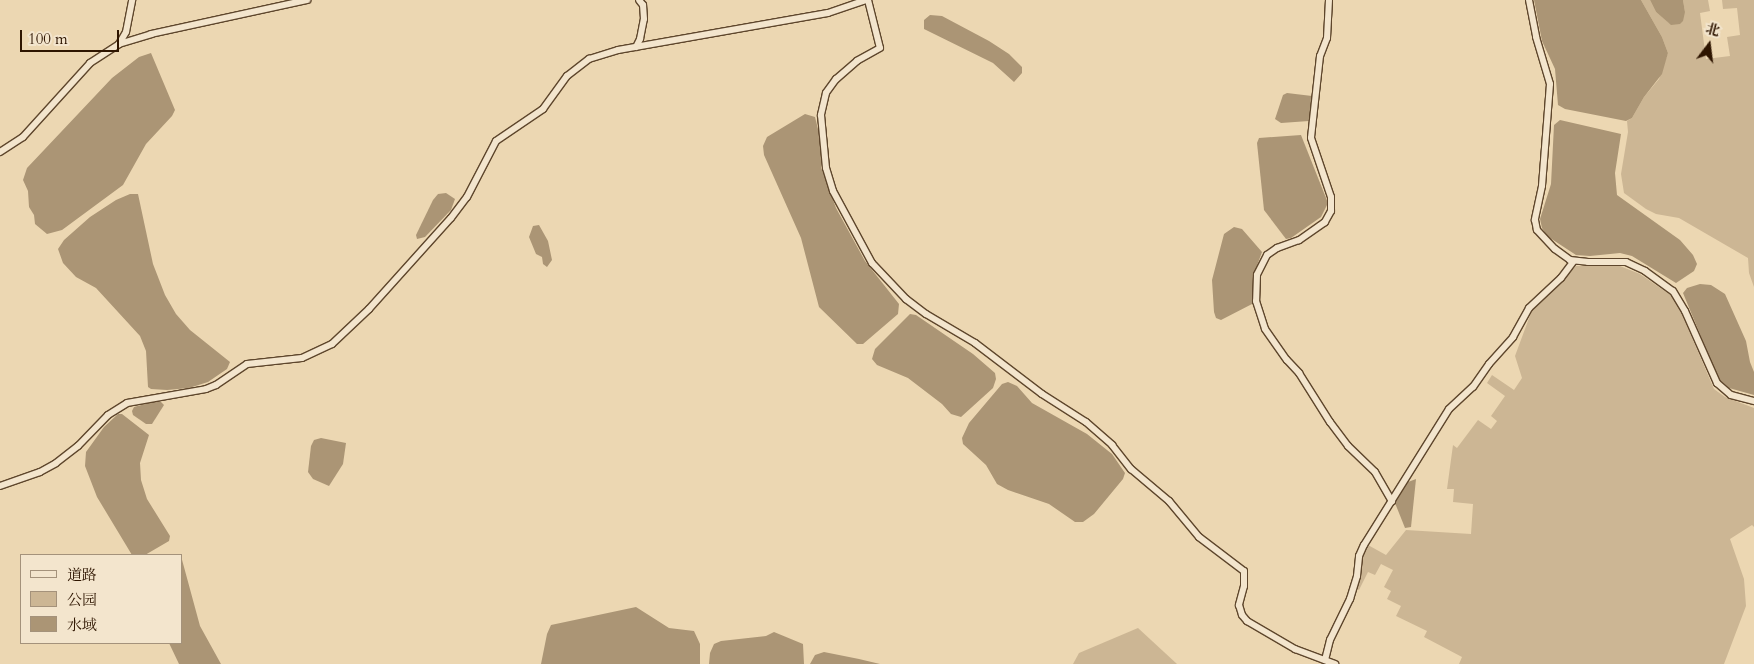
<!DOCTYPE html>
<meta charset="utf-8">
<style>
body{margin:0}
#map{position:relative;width:1754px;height:664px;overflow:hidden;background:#ecd7b2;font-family:Cardo,"Noto Serif SC",serif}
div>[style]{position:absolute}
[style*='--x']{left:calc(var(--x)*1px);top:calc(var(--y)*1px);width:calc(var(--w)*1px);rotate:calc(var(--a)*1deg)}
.green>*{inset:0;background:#ccb694}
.water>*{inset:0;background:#ab9575}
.roads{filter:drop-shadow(1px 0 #5e462c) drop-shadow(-1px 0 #5e462c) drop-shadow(0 1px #5e462c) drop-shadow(0 -1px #5e462c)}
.street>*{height:6px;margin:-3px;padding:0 3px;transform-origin:3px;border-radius:3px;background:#f3e5cd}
span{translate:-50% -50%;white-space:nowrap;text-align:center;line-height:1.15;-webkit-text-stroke:4px #f3e5cd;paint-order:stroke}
.legend{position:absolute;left:20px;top:554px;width:162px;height:90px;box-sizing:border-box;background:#f3e5cd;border:1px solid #a4927b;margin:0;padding:6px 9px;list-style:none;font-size:15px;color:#2e1500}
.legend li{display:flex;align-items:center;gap:10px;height:25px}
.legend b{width:25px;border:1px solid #a4927b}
.north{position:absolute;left:1684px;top:20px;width:50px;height:50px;-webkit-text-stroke:4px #f3e5cd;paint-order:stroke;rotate:15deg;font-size:14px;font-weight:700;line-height:20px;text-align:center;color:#2e1500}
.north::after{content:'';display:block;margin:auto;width:18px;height:22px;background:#2e1500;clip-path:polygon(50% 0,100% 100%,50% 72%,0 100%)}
.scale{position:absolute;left:20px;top:30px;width:99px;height:22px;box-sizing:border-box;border:2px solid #2e1500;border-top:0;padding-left:6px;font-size:15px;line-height:18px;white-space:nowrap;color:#2e1500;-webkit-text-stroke:4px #f3e5cd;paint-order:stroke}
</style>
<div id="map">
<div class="green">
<div style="clip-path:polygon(1641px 0,1650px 0,1656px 12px,1669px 23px,1685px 12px,1683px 0,1708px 0,1710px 11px,1700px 13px,1706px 59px,1730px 56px,1727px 37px,1740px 35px,1737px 8px,1723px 9px,1722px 0,1754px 0,1754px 287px,1749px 273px,1748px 258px,1679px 218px,1656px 214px,1646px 209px,1624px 193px,1621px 174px,1628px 132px,1627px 121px,1632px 118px,1644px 97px,1659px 79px,1668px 53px,1662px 37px)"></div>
<div style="clip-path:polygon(1576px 266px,1620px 266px,1640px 274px,1669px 294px,1676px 300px,1714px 389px,1725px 397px,1754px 408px,1754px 527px,1752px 525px,1730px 539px,1744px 579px,1746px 606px,1724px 664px,1459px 664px,1462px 657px,1424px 637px,1427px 631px,1396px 616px,1401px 606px,1387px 599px,1391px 591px,1384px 587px,1393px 570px,1381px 564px,1375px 575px,1368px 572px,1359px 590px,1356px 588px,1364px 550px,1368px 545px,1386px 555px,1406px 530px,1471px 534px,1473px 504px,1453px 502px,1454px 489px,1447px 489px,1453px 445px,1457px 448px,1478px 420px,1491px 429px,1497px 421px,1491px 416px,1505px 396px,1487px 383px,1492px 375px,1514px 390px,1522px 378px,1515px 356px,1532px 310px)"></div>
<div style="clip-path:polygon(1138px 628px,1177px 664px,1073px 664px,1079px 653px)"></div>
</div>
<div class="water">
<div style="clip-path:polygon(1534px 0,1641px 0,1662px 37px,1668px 53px,1662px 74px,1644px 97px,1632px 118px,1626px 121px,1565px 109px,1558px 105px,1555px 69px,1542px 41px)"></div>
<div style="clip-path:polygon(1650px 0,1683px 0,1685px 12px,1683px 21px,1680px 24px,1671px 25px,1656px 12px)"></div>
<div style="clip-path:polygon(930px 15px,942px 16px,989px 41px,1009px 54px,1022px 67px,1022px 73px,1014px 82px,993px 63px,924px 29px,924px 20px)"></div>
<div style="clip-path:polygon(151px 53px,175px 110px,172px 116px,146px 144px,123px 185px,62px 230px,47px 234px,35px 224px,34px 215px,29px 207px,28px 191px,23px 180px,27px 168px,112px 78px,139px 57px)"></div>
<div style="clip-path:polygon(1287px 93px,1312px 96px,1309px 121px,1281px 123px,1275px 119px,1283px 95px)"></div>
<div style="clip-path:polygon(805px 114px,815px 117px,821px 141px,821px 167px,836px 208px,865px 261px,899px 304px,898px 314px,863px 344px,857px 344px,819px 307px,801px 238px,764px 155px,763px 146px,767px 137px)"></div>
<div style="clip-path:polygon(1560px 120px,1621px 134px,1615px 173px,1617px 195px,1680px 240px,1693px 255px,1697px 264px,1694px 271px,1676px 283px,1632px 256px,1620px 253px,1590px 256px,1576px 255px,1547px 236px,1542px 228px,1540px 219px,1551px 184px,1554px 125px)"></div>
<div style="clip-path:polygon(1301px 135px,1328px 203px,1321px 217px,1291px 238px,1286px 239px,1264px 210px,1257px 143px,1259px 138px)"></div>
<div style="clip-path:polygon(446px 193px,455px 199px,451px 210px,425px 237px,417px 239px,416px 235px,433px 200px,438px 194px)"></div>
<div style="clip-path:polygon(130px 194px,138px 194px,153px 264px,165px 295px,176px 314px,190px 330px,230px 362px,227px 369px,208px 382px,189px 388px,167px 390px,151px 389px,148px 387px,146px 351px,140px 336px,96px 288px,76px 277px,63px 263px,58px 249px,64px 240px,90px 217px,116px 200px)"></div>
<div style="clip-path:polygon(539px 225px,548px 241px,552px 260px,547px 267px,543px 264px,542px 257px,536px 254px,529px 237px,533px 226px)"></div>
<div style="clip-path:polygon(1234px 227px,1242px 229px,1262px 252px,1255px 271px,1254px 303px,1221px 320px,1216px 318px,1214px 312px,1212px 280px,1224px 234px)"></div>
<div style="clip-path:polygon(1700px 284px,1711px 285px,1725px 294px,1746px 341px,1750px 362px,1754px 372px,1754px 395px,1729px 388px,1718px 378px,1683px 293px,1687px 288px)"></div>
<div style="clip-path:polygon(910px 314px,916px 315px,973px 354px,995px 373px,996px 379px,993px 388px,961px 417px,951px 414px,942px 404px,908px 378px,877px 365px,872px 359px,875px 349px)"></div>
<div style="clip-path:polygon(1008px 382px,1017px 386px,1032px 403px,1087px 434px,1112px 454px,1125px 473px,1123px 479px,1094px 514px,1083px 522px,1075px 522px,1049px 504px,1008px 490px,997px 484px,986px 465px,963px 444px,962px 438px,969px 423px,1002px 384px)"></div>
<div style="clip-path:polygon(156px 401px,161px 402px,164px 405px,152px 424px,146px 424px,133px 415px,132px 411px,134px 407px)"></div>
<div style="clip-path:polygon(118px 414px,122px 414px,149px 435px,140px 463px,141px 480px,147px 499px,170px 536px,169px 541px,145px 555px,132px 555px,97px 497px,85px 466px,86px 452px,104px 427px)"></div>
<div style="clip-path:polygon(321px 438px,346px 443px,343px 464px,329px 486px,313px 479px,308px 472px,311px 446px,314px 440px)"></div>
<div style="clip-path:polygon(1416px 479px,1411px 527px,1405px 528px,1395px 503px,1408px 482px)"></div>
<div style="clip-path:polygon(181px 556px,200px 626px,221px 664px,179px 664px,169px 643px,181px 643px)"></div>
<div style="clip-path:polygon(636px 607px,669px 628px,694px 631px,700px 644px,700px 664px,541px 664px,547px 634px,551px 625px)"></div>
<div style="clip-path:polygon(774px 632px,803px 644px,804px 664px,709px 664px,710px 653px,714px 644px,721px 641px,766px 636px)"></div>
<div style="clip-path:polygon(824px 652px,859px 659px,880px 664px,810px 664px,815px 655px)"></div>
</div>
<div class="roads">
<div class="street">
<div style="--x:868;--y:0;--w:49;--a:76"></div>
<div style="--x:880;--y:48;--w:26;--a:151"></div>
<div style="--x:857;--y:61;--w:28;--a:139"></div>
<div style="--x:836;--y:79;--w:17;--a:126"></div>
<div style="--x:826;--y:93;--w:23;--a:103"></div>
<div style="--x:821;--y:115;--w:53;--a:84.6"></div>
<div style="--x:826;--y:168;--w:24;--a:73"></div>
<div style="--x:833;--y:191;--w:82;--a:61.6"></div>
<div style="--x:872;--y:263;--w:50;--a:46.6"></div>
<div style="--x:906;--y:299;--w:25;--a:37"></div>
<div style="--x:926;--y:314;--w:57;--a:30.6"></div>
<div style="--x:975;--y:343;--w:84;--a:37.3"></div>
<div style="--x:1042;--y:394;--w:52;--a:32.5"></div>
<div style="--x:1086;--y:422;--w:35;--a:41"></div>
<div style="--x:1112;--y:445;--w:31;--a:52"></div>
<div style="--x:1131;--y:469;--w:50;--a:40.1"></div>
<div style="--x:1169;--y:501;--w:47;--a:50.2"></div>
<div style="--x:1199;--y:537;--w:56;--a:37.1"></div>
<div style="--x:1244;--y:571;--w:15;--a:90"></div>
<div style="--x:1244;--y:586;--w:20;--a:105"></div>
<div style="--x:1239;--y:605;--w:10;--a:73"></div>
<div style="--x:1242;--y:615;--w:8;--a:50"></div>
<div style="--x:1247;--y:621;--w:56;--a:30.3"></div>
<div style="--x:1295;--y:649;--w:43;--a:20.6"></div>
<div style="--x:1329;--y:0;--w:38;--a:93"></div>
<div style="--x:1327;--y:38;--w:19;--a:111"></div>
<div style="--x:1320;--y:56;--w:82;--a:96.3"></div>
<div style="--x:1311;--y:138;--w:62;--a:71.3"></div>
<div style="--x:1331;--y:197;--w:14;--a:90"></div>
<div style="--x:1331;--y:211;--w:13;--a:119"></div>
<div style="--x:1325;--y:222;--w:32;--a:145"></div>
<div style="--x:1299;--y:240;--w:23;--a:160"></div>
<div style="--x:1277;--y:248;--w:12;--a:145"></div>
<div style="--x:1267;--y:255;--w:22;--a:117"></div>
<div style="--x:1257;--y:275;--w:26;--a:92"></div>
<div style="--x:1256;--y:301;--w:29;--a:72"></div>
<div style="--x:1265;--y:329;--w:38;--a:55"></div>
<div style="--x:1287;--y:360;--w:18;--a:47"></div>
<div style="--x:1299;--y:373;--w:58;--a:57.7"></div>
<div style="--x:1330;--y:422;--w:30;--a:53"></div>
<div style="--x:1348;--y:446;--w:37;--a:44"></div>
<div style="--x:1375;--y:472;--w:34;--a:60"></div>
<div style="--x:1529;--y:0;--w:38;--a:79"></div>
<div style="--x:1536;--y:37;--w:49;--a:73.4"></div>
<div style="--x:1550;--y:84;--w:102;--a:94.5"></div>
<div style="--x:1542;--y:186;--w:35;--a:102"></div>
<div style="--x:1535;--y:220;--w:10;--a:79"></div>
<div style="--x:1537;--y:230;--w:26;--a:47"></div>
<div style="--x:1555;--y:249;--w:19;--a:36"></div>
<div style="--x:1570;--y:260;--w:18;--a:6"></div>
<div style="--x:1588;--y:262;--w:38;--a:0"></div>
<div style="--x:1626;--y:262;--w:21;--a:25"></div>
<div style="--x:1645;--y:271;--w:34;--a:36"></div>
<div style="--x:1673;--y:291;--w:23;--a:59"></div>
<div style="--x:1685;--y:311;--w:79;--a:66"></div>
<div style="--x:1717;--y:383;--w:18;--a:41"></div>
<div style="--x:1731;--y:395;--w:24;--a:15"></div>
<div style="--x:119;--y:44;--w:14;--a:-60"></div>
<div style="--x:126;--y:32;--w:33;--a:-79"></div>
<div style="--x:636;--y:47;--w:9;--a:-63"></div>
<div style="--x:640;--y:39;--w:20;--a:-79"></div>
<div style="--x:644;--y:19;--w:14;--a:-94"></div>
<div style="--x:643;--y:5;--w:6;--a:-129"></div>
<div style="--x:0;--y:152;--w:27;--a:-33"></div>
<div style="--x:23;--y:137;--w:100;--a:-47.8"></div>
<div style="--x:90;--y:63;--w:35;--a:-33"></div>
<div style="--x:119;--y:44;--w:34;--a:-17"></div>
<div style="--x:151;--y:34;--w:160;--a:-12.3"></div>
<div style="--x:0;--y:486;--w:42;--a:-19.3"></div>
<div style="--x:40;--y:472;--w:18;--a:-29"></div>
<div style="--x:56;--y:463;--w:28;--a:-38"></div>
<div style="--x:78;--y:446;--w:43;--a:-45.9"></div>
<div style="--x:108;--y:415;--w:22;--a:-32"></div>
<div style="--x:127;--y:403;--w:80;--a:-10"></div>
<div style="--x:206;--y:389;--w:11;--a:-22"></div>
<div style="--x:216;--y:385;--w:37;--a:-34"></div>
<div style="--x:247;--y:364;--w:55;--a:-6.2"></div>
<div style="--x:302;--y:358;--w:33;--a:-25"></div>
<div style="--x:332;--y:344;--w:51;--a:-43.4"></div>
<div style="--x:369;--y:309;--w:122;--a:-48"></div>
<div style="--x:451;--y:218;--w:26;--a:-53"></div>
<div style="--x:467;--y:197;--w:63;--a:-62.6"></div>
<div style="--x:496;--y:141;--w:57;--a:-34.2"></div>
<div style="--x:543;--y:109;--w:41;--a:-54"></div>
<div style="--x:567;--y:76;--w:28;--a:-38"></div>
<div style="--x:589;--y:59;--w:30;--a:-17"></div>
<div style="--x:618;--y:50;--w:213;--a:-10"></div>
<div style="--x:828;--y:13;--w:39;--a:-19"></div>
<div style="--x:1325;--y:660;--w:21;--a:-76"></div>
<div style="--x:1330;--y:640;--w:46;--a:-64"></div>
<div style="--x:1350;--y:599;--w:24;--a:-73"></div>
<div style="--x:1357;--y:576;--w:20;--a:-84"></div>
<div style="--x:1359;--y:556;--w:12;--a:-66"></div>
<div style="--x:1364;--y:545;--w:160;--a:-58"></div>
<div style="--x:1449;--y:409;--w:33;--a:-43"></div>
<div style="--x:1473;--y:387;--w:28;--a:-55"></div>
<div style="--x:1489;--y:364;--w:36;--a:-48"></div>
<div style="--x:1513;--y:337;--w:33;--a:-61"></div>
<div style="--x:1529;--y:308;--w:44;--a:-43.2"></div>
<div style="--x:1561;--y:278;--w:21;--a:-53"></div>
</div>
</div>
<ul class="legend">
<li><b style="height:6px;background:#f3e5cd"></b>道路</li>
<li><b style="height:14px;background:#ccb694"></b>公园</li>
<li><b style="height:14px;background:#ab9575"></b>水域</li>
</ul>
<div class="north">北</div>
<div class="scale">100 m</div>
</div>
